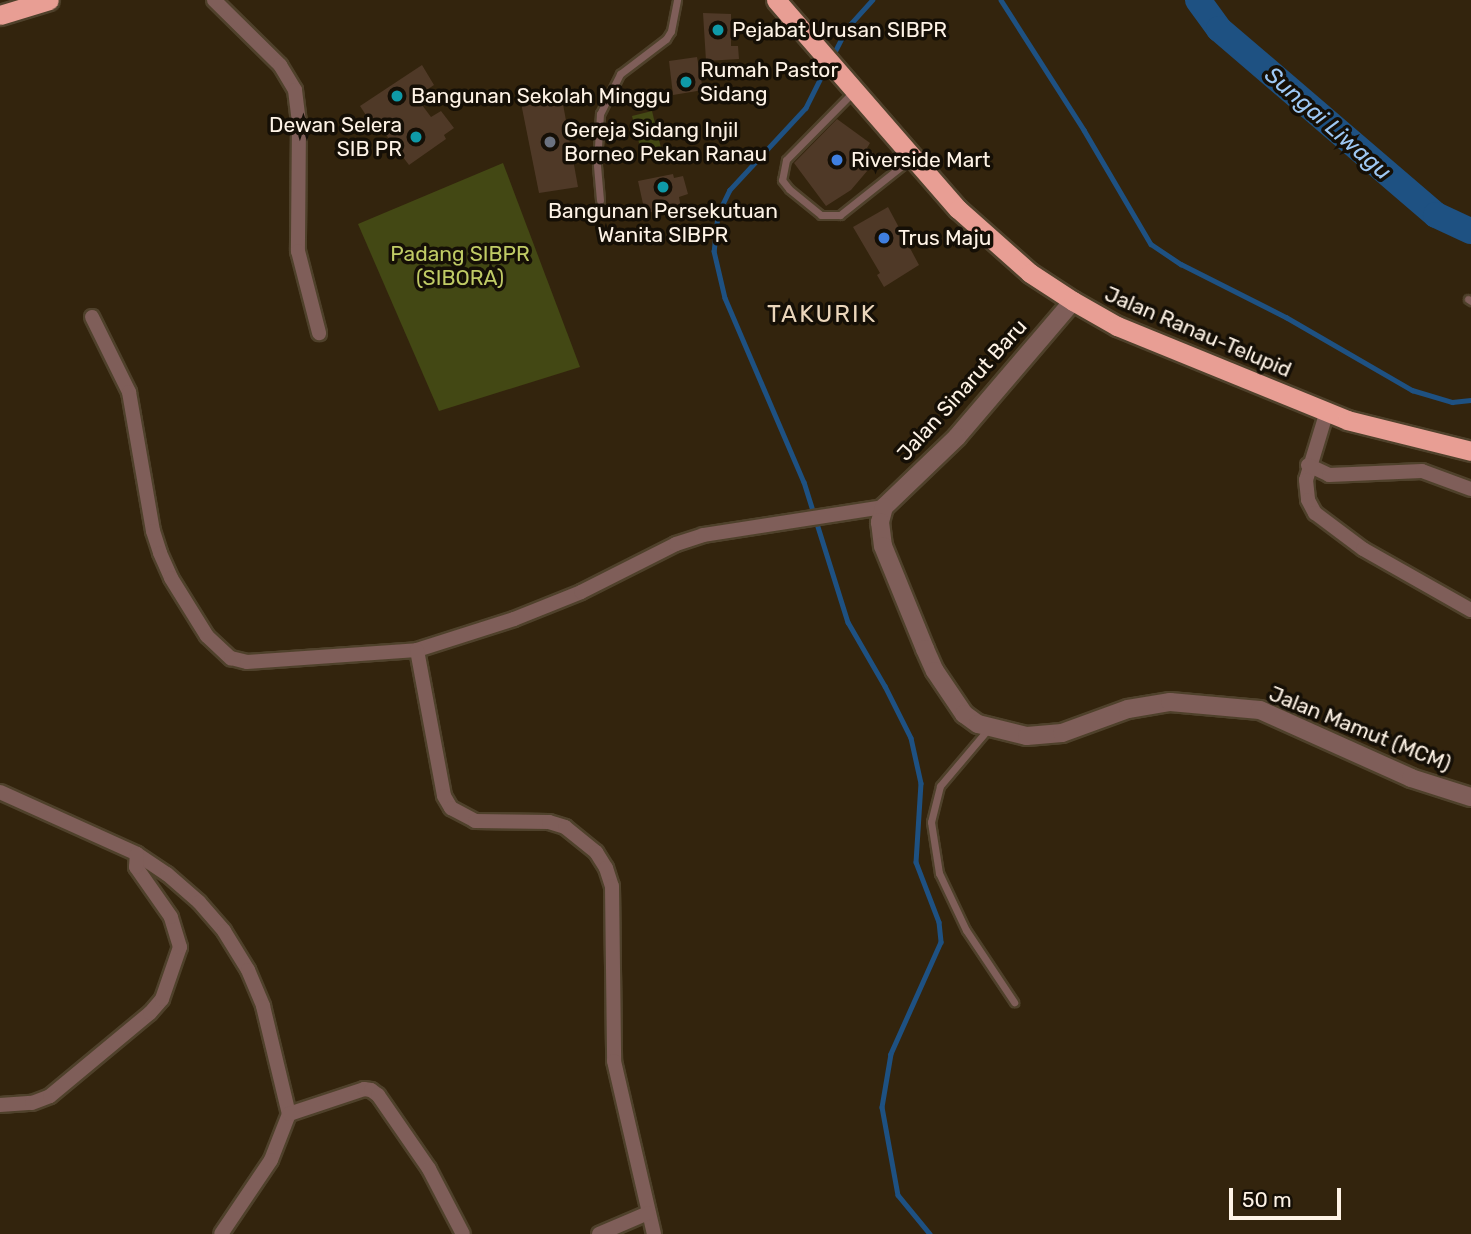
<!DOCTYPE html>
<style>
body{margin:0}
#map{position:relative;width:1471px;height:1234px;overflow:hidden;background:#33240d;font-family:Rubik,sans-serif}
div>[style]{position:absolute}
[style*='--x']{left:calc(var(--x)*1px);top:calc(var(--y)*1px);width:calc(var(--w)*1px);rotate:calc(var(--a)*1deg)}
.green>*{inset:0;background:#434814}
.stream>*{height:4.5px;margin:-2.25px;padding:0 2.25px;transform-origin:2.25px;border-radius:2.25px;background:#1e5182}
.river>*{height:26px;margin:-13px;padding:0 13px;transform-origin:13px;border-radius:13px;background:#1e5182}
.building>*{inset:0;background:#4f3927}
.roads{filter:drop-shadow(2px 0 #4f412b) drop-shadow(-2px 0 #4f412b) drop-shadow(0 2px #4f412b) drop-shadow(0 -2px #4f412b)}
.service>*{height:7px;margin:-3.5px;padding:0 3.5px;transform-origin:3.5px;border-radius:3.5px;background:#7f5e59}
.minor>*{height:14px;margin:-7px;padding:0 7px;transform-origin:7px;border-radius:7px;background:#7f5e59}
.tertiary>*{height:18px;margin:-9px;padding:0 9px;transform-origin:9px;border-radius:9px;background:#7f5e59}
.trunk>*{height:19px;margin:-9.5px;padding:0 9.5px;transform-origin:9.5px;border-radius:9.5px;background:#e89e94}
.dots>*{width:19px;height:19px;translate:-50% -50%;box-sizing:border-box;border:4px solid #150f06;border-radius:50%}
span{translate:-50% -50%;white-space:nowrap;text-align:center;line-height:1.15;-webkit-text-stroke:7px #150f06;paint-order:stroke}
.poi-label{font-size:21px;color:#fef3e6}
.left{translate:0 -50%;text-align:left}
.right{translate:-100% -50%;text-align:right}
.park-label{font-size:21px;color:#c0cb65}
.street-label{font-size:21px;color:#fef3e6}
.water-label{font-size:23px;color:#9ec8f4;font-style:italic}
.quarter-label{font-size:24px;color:#ebd6bb;letter-spacing:2px}
.scale{position:absolute;left:1229px;top:1188px;width:112px;height:32px;box-sizing:border-box;border:4px solid #fef3e6;border-top:0;padding-left:9px;font-size:21px;line-height:24px;white-space:nowrap;color:#fef3e6;-webkit-text-stroke:5px #150f06;paint-order:stroke}
</style>
<div id="map">
<div class="green">
<div style="clip-path:polygon(652px 111px,663px 156px,643px 158px,632px 116px)"></div>
<div style="clip-path:polygon(503px 163px,580px 367px,439px 411px,358px 224px)"></div>
</div>
<div class="stream">
<div style="--x:1001;--y:0;--w:154;--a:57.4"></div>
<div style="--x:1084;--y:130;--w:132;--a:59.6"></div>
<div style="--x:1151;--y:244;--w:36;--a:34"></div>
<div style="--x:1181;--y:264;--w:118;--a:26.8"></div>
<div style="--x:1286;--y:317;--w:146;--a:30.1"></div>
<div style="--x:1412;--y:390;--w:42;--a:16.7"></div>
<div style="--x:1452;--y:402;--w:19;--a:-6"></div>
<div style="--x:832;--y:57;--w:31;--a:-63"></div>
<div style="--x:846;--y:29;--w:39;--a:-48"></div>
<div style="--x:826;--y:68;--w:45;--a:116.6"></div>
<div style="--x:806;--y:108;--w:112;--a:132.8"></div>
<div style="--x:730;--y:190;--w:28;--a:116"></div>
<div style="--x:718;--y:215;--w:36;--a:96"></div>
<div style="--x:714;--y:251;--w:48;--a:76.8"></div>
<div style="--x:725;--y:298;--w:200;--a:66.8"></div>
<div style="--x:804;--y:482;--w:147;--a:72.6"></div>
<div style="--x:848;--y:622;--w:74;--a:60"></div>
<div style="--x:885;--y:686;--w:58;--a:63.4"></div>
<div style="--x:911;--y:738;--w:46;--a:77.5"></div>
<div style="--x:921;--y:783;--w:79;--a:93.6"></div>
<div style="--x:916;--y:862;--w:64;--a:69"></div>
<div style="--x:939;--y:922;--w:20;--a:84"></div>
<div style="--x:941;--y:942;--w:123;--a:114.1"></div>
<div style="--x:891;--y:1054;--w:54;--a:99.6"></div>
<div style="--x:882;--y:1107;--w:89;--a:79.7"></div>
<div style="--x:898;--y:1195;--w:50;--a:50.6"></div>
</div>
<div class="river">
<div style="--x:1198;--y:0;--w:36;--a:54"></div>
<div style="--x:1219;--y:29;--w:286;--a:40.6"></div>
<div style="--x:1436;--y:215;--w:38;--a:25"></div>
</div>
<div class="building">
<div style="clip-path:polygon(703px 13px,731px 14px,731px 46px,738px 46px,739px 59px,706px 61px)"></div>
<div style="clip-path:polygon(697px 57px,703px 90px,673px 95px,669px 61px)"></div>
<div style="clip-path:polygon(422px 65px,434px 85px,416px 97px,431px 117px,441px 111px,454px 128px,444px 135px,446px 139px,409px 165px,377px 123px,373px 126px,360px 106px)"></div>
<div style="clip-path:polygon(561px 93px,578px 187px,539px 193px,520px 98px)"></div>
<div style="clip-path:polygon(837px 119px,870px 143px,867px 148px,879px 157px,851px 190px,826px 206px,794px 163px)"></div>
<div style="clip-path:polygon(673px 174px,674px 178px,683px 176px,688px 194px,679px 197px,681px 208px,645px 213px,638px 181px)"></div>
<div style="clip-path:polygon(888px 207px,919px 265px,884px 287px,877px 275px,880px 273px,853px 227px)"></div>
</div>
<div class="roads">
<div class="service">
<div style="--x:853;--y:92;--w:95;--a:134.6"></div>
<div style="--x:786;--y:160;--w:20;--a:101"></div>
<div style="--x:782;--y:180;--w:11;--a:52"></div>
<div style="--x:789;--y:189;--w:41;--a:39.1"></div>
<div style="--x:821;--y:215;--w:19;--a:0"></div>
<div style="--x:840;--y:215;--w:92;--a:-38.4"></div>
<div style="--x:600;--y:200;--w:36;--a:-95"></div>
<div style="--x:597;--y:164;--w:50;--a:-86.6"></div>
<div style="--x:600;--y:114;--w:45;--a:-63.4"></div>
<div style="--x:620;--y:74;--w:58;--a:-37.3"></div>
<div style="--x:666;--y:39;--w:9;--a:-58"></div>
<div style="--x:671;--y:31;--w:32;--a:-79"></div>
<div style="--x:1468;--y:299;--w:4;--a:34"></div>
<div style="--x:989;--y:728;--w:76;--a:130.2"></div>
<div style="--x:940;--y:786;--w:37;--a:104"></div>
<div style="--x:931;--y:822;--w:52;--a:81.1"></div>
<div style="--x:939;--y:873;--w:63;--a:64.7"></div>
<div style="--x:966;--y:930;--w:87;--a:56.3"></div>
</div>
<div class="minor">
<div style="--x:214;--y:0;--w:93;--a:44.6"></div>
<div style="--x:280;--y:65;--w:29;--a:59"></div>
<div style="--x:295;--y:90;--w:34;--a:83"></div>
<div style="--x:299;--y:124;--w:127;--a:90.5"></div>
<div style="--x:298;--y:251;--w:85;--a:75.6"></div>
<div style="--x:92;--y:317;--w:84;--a:63.7"></div>
<div style="--x:129;--y:392;--w:141;--a:80.2"></div>
<div style="--x:153;--y:531;--w:23;--a:72"></div>
<div style="--x:160;--y:553;--w:27;--a:66"></div>
<div style="--x:171;--y:578;--w:68;--a:58.2"></div>
<div style="--x:207;--y:636;--w:33;--a:43"></div>
<div style="--x:231;--y:658;--w:16;--a:14"></div>
<div style="--x:247;--y:662;--w:170;--a:-4"></div>
<div style="--x:417;--y:650;--w:102;--a:-17.7"></div>
<div style="--x:514;--y:619;--w:72;--a:-21.9"></div>
<div style="--x:581;--y:592;--w:106;--a:-26.8"></div>
<div style="--x:676;--y:544;--w:28;--a:-18"></div>
<div style="--x:703;--y:535;--w:183;--a:-8.8"></div>
<div style="--x:1327;--y:411;--w:72;--a:106.9"></div>
<div style="--x:1306;--y:480;--w:20;--a:84"></div>
<div style="--x:1308;--y:500;--w:15;--a:62"></div>
<div style="--x:1315;--y:513;--w:60;--a:36.9"></div>
<div style="--x:1363;--y:549;--w:124;--a:29.5"></div>
<div style="--x:1308;--y:465;--w:23;--a:25"></div>
<div style="--x:1329;--y:475;--w:93;--a:-2.5"></div>
<div style="--x:1422;--y:471;--w:52;--a:20.2"></div>
<div style="--x:417;--y:650;--w:148;--a:79.5"></div>
<div style="--x:444;--y:796;--w:14;--a:60"></div>
<div style="--x:451;--y:808;--w:27;--a:28"></div>
<div style="--x:475;--y:821;--w:74;--a:0.8"></div>
<div style="--x:549;--y:822;--w:17;--a:17"></div>
<div style="--x:565;--y:827;--w:40;--a:39"></div>
<div style="--x:596;--y:852;--w:19;--a:58"></div>
<div style="--x:606;--y:868;--w:19;--a:72"></div>
<div style="--x:612;--y:886;--w:175;--a:89.3"></div>
<div style="--x:614;--y:1061;--w:178;--a:77"></div>
<div style="--x:0;--y:792;--w:150;--a:24.3"></div>
<div style="--x:137;--y:854;--w:36;--a:34"></div>
<div style="--x:167;--y:874;--w:43;--a:41.2"></div>
<div style="--x:199;--y:902;--w:38;--a:49"></div>
<div style="--x:224;--y:931;--w:46;--a:58.4"></div>
<div style="--x:248;--y:970;--w:39;--a:67"></div>
<div style="--x:263;--y:1006;--w:111;--a:76.5"></div>
<div style="--x:289;--y:1114;--w:49;--a:111.4"></div>
<div style="--x:271;--y:1160;--w:89;--a:124"></div>
<div style="--x:0;--y:1105;--w:32;--a:-4"></div>
<div style="--x:32;--y:1103;--w:19;--a:-21"></div>
<div style="--x:50;--y:1096;--w:130;--a:-39.7"></div>
<div style="--x:150;--y:1013;--w:18;--a:-49"></div>
<div style="--x:162;--y:999;--w:55;--a:-70.9"></div>
<div style="--x:180;--y:947;--w:31;--a:-107"></div>
<div style="--x:171;--y:917;--w:61;--a:-125"></div>
<div style="--x:136;--y:867;--w:13;--a:-86"></div>
<div style="--x:289;--y:1114;--w:79;--a:-18.4"></div>
<div style="--x:364;--y:1089;--w:7;--a:8"></div>
<div style="--x:371;--y:1090;--w:9;--a:36"></div>
<div style="--x:378;--y:1095;--w:90;--a:55.4"></div>
<div style="--x:429;--y:1169;--w:73;--a:62.4"></div>
<div style="--x:599;--y:1234;--w:53;--a:-23.2"></div>
</div>
<div class="tertiary">
<div style="--x:1073;--y:301;--w:179;--a:130.5"></div>
<div style="--x:957;--y:437;--w:101;--a:136.2"></div>
<div style="--x:884;--y:507;--w:16;--a:105"></div>
<div style="--x:880;--y:522;--w:24;--a:83"></div>
<div style="--x:883;--y:546;--w:111;--a:67.8"></div>
<div style="--x:925;--y:649;--w:24;--a:66"></div>
<div style="--x:935;--y:671;--w:52;--a:56"></div>
<div style="--x:964;--y:714;--w:17;--a:36"></div>
<div style="--x:978;--y:724;--w:50;--a:13.8"></div>
<div style="--x:1027;--y:736;--w:35;--a:-5"></div>
<div style="--x:1062;--y:733;--w:70;--a:-20"></div>
<div style="--x:1128;--y:709;--w:43;--a:-9.5"></div>
<div style="--x:1170;--y:702;--w:90;--a:5.1"></div>
<div style="--x:1260;--y:710;--w:166;--a:24.2"></div>
<div style="--x:1411;--y:778;--w:63;--a:17.6"></div>
</div>
<div class="trunk">
<div style="--x:776;--y:0;--w:277;--a:49"></div>
<div style="--x:958;--y:209;--w:96;--a:41.6"></div>
<div style="--x:1030;--y:273;--w:51;--a:33.1"></div>
<div style="--x:1073;--y:301;--w:51;--a:29.6"></div>
<div style="--x:1117;--y:326;--w:248;--a:22.2"></div>
<div style="--x:1347;--y:420;--w:128;--a:14"></div>
<div style="--x:0;--y:15;--w:51;--a:-17"></div>
</div>
</div>
<div class="dots">
<div style="left:718px;top:30px;background:#0f9aa8"></div>
<div style="left:686px;top:82px;background:#0f9aa8"></div>
<div style="left:397px;top:96px;background:#0f9aa8"></div>
<div style="left:416px;top:137px;background:#0f9aa8"></div>
<div style="left:550px;top:142px;background:#6b7280"></div>
<div style="left:837px;top:160px;background:#3f7fe0"></div>
<div style="left:663px;top:187px;background:#0f9aa8"></div>
<div style="left:884px;top:238px;background:#3f7fe0"></div>
</div>
<div class="poi-label">
<span class="left" style="left:732px;top:30px">Pejabat Urusan SIBPR</span>
<span class="left" style="left:700px;top:82px">Rumah Pastor<br>Sidang</span>
<span class="left" style="left:411px;top:96px">Bangunan Sekolah Minggu</span>
<span class="right" style="left:402px;top:137px">Dewan Selera<br>SIB PR</span>
<span class="left" style="left:564px;top:142px">Gereja Sidang Injil<br>Borneo Pekan Ranau</span>
<span class="left" style="left:851px;top:160px">Riverside Mart</span>
<span style="left:663px;top:223px">Bangunan Persekutuan<br>Wanita SIBPR</span>
<span class="left" style="left:898px;top:238px">Trus Maju</span>
</div>
<div class="park-label">
<span style="left:460px;top:266px">Padang SIBPR<br>(SIBORA)</span>
</div>
<div class="street-label">
<span style="left:1198px;top:332px;rotate:23deg">Jalan Ranau-Telupid</span>
<span style="left:962px;top:390px;rotate:-48deg">Jalan Sinarut Baru</span>
<span style="left:1360px;top:729px;rotate:22deg">Jalan Mamut (MCM)</span>
</div>
<div class="water-label">
<span style="left:1328px;top:123px;rotate:41deg">Sungai Liwagu</span>
</div>
<div class="quarter-label">
<span style="left:822px;top:315px">TAKURIK</span>
</div>
<div class="scale">50 m</div>
</div>
